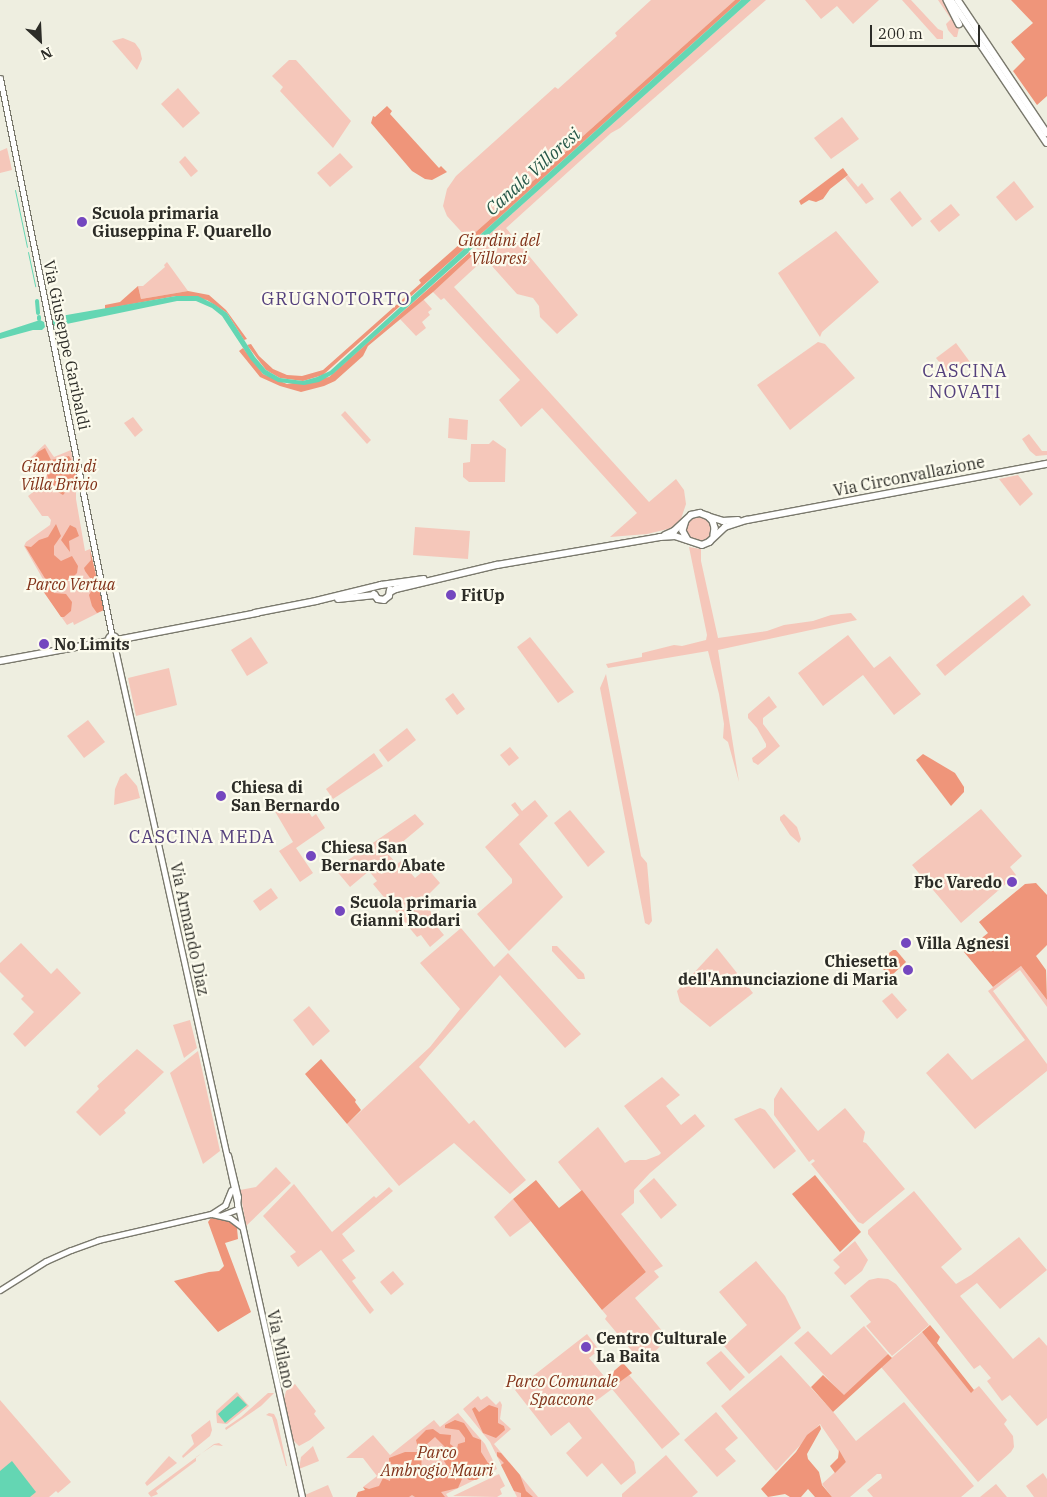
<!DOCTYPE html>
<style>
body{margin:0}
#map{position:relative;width:1047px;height:1497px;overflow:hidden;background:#eeeee0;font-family:"IBM Plex Serif",serif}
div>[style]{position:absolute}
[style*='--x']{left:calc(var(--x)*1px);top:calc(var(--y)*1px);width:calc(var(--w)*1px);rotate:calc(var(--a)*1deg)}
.green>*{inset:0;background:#f5c7ba}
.round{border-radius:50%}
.forest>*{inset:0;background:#ef957a}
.water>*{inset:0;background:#64d6b3}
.stream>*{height:1px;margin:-0.5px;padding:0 0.5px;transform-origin:0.5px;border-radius:0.5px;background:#64d6b3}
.canal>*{height:4px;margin:-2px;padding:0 2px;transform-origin:2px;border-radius:2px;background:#64d6b3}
.roads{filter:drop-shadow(1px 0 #7a796d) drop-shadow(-1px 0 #7a796d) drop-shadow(0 1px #7a796d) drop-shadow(0 -1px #7a796d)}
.secondary>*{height:5px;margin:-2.5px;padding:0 2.5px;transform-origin:2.5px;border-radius:2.5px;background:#fff}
.primary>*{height:5.5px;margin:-2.75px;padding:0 2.75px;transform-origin:2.75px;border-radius:2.75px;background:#fff}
.primary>.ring{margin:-2.75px;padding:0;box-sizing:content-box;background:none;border:5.5px solid #fff;border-radius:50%}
.trunk>*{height:5.5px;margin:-2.75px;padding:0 2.75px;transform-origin:2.75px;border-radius:2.75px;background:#fff}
.dots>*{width:14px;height:14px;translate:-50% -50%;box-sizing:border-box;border:2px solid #fcfbed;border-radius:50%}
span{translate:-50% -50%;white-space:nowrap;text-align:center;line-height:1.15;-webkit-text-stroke:4.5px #fcfbed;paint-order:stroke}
.poi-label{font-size:16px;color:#2c2c27;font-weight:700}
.left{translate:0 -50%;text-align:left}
.right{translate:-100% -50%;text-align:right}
.park-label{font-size:16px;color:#813118;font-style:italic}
.street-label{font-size:16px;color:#2c2c27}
.water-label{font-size:18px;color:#265748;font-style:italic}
.neighbourhood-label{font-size:18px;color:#533f7c;letter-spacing:1px}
.north{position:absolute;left:15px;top:15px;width:50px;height:50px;-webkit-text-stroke:4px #fcfbed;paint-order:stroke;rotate:155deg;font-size:14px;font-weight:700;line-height:20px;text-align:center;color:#2c2c27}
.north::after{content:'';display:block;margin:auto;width:18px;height:22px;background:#2c2c27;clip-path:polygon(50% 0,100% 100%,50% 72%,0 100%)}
.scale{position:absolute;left:870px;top:25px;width:110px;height:22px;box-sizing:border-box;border:2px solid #2c2c27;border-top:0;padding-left:6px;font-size:15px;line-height:18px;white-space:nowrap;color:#2c2c27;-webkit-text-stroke:4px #fcfbed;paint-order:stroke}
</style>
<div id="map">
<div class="green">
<div style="clip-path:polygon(651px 0,735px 0,468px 239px,447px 216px,443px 206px,447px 189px,456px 176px,555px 87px,558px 89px,617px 36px,615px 33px)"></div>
<div style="clip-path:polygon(751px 0,766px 0,620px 128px,611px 133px,506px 228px,578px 315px,557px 334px,540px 317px,539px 306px,533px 298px,517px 294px,475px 247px)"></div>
<div style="clip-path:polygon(805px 0,879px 0,853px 24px,837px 6px,821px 19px)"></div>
<div style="clip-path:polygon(902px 0,911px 0,938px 29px,943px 31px,943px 39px,937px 39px)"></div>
<div style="clip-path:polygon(938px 0,944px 0,950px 9px,959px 28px,957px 37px,954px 37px,948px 30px,946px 24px,951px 19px)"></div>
<div style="clip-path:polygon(123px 38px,135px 43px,140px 50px,142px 59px,137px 70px,112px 41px)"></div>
<div style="clip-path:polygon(289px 60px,296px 60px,351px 121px,333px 148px,280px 91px,283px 87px,272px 76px)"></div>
<div style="clip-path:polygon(178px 88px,200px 113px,183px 128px,161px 104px)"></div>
<div style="clip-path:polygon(842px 117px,859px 139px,831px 159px,814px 138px)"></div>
<div style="clip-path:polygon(7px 148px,12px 170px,0 173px,0 151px)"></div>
<div style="clip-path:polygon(340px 153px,353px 167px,330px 187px,317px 173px)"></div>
<div style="clip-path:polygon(185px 156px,198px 171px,191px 177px,179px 162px)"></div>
<div style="clip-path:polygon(848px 175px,858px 187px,862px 183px,874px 199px,866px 204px,845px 178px)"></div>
<div style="clip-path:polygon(1014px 181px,1034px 207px,1016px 221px,996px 197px)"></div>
<div style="clip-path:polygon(900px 191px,922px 219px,912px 227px,890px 199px)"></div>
<div style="clip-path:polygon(951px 204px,960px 215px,939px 232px,930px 221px)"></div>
<div style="clip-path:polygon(836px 231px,879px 282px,822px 332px,820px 337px,778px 273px)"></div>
<div style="clip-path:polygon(473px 255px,480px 263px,454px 287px,649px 502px,676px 479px,684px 490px,686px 504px,681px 519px,672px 528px,647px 534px,610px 537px,637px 513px,542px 408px,521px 427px,499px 400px,520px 380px,444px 298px,441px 300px,432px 291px)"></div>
<div style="clip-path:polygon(167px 262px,188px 291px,141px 299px,138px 286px,143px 286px,165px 267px,164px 265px)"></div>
<div style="clip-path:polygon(423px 299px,432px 309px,428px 312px,430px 315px,422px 322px,426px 328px,416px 336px,400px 319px)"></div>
<div style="clip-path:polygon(818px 342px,825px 344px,855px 378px,790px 430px,757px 385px)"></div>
<div style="clip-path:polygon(956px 343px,970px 362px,950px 376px,936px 358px)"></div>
<div style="clip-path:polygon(345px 411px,371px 440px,367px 444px,341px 415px)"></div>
<div style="clip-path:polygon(133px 417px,143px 430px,135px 437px,124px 423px)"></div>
<div style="clip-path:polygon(449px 418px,468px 420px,467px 440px,448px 438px)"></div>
<div style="clip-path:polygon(1029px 434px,1042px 451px,1047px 451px,1047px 455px,1036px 456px,1030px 451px,1022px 439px)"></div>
<div style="clip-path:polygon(493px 440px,506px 449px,505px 482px,469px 482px,463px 477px,463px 463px,470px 462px,471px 444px,489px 444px)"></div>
<div style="clip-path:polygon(45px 444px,54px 457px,71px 450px,79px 491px,76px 492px,76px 499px,85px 551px,90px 549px,104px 610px,74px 625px,73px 622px,67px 625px,39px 585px,43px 585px,44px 581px,24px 546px,26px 542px,50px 525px,51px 520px,48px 516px,42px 516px,28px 496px,45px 483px,29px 459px)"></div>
<div style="clip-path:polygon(1018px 475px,1033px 494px,1020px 506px,999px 479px)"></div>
<div class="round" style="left:686px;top:515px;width:26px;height:26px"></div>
<div style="clip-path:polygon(415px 527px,470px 531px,468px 559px,413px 555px)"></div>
<div style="clip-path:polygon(689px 547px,701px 549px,701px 561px,718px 638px,767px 631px,784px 625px,813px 621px,831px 615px,851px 613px,857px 620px,718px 650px,739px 782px,728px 742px,723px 738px,724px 724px,719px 694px,708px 651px,608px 668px,606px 664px,642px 657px,642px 653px,674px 645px,682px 646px,706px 640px,707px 635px)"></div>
<div style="clip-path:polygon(1023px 595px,1031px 605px,945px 676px,936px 665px)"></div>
<div style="clip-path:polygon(848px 635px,874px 668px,890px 656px,921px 694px,894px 715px,863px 675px,823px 706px,798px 673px)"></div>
<div style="clip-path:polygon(251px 637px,268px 663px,247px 676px,231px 650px)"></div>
<div style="clip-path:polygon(530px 637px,574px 692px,558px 703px,517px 647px)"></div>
<div style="clip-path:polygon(169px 668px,177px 705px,136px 716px,128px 678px)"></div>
<div style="clip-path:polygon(606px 674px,641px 856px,647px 863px,652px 921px,649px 925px,645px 923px,600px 688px)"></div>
<div style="clip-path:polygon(453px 693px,465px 709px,457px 715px,445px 699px)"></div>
<div style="clip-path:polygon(769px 696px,777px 707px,763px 718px,763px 724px,780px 746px,758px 765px,753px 762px,752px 758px,766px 747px,766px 744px,757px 728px,748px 718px,748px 714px)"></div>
<div style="clip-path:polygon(88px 720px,105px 742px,84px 758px,67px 736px)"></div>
<div style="clip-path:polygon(407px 728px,416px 740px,388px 762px,379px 750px)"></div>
<div style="clip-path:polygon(510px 747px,519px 758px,509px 766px,500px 755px)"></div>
<div style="clip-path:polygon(374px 753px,383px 766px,333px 799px,326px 789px)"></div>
<div style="clip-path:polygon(126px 773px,137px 786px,140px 798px,114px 805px,115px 789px,120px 777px)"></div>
<div style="clip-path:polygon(301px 800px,312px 817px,316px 814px,325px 828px,296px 848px,313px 873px,300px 882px,279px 851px,293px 842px,273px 808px,284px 801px,290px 808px)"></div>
<div style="clip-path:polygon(535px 800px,548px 816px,519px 844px,563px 897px,509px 951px,477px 914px,512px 883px,512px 879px,485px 847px,519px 815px,511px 805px,515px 802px,522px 811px)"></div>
<div style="clip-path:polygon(981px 809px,1022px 856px,1010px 867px,1016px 875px,961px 923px,912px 865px)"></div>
<div style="clip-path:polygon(570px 810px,605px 852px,588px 867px,554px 823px)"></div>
<div style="clip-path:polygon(415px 814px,424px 824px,388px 854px,397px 864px,401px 861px,415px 878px,427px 868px,440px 883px,422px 901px,437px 919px,433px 922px,444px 935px,430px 947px,421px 935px,417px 937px,373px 884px,377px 881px,369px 871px,350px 887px,335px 869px)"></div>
<div style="clip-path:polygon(784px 814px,797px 827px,801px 839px,799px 843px,790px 835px,780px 820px,780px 817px)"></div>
<div style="clip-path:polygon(271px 888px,278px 898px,260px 911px,253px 901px)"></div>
<div style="clip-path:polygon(461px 928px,494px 967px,508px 953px,581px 1034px,565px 1048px,500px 975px,419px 1067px,469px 1124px,474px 1120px,526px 1180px,510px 1194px,454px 1143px,399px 1186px,347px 1124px,430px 1047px,460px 1009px,420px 963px)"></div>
<div style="clip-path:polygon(21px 943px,51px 974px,57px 968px,81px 993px,25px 1047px,13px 1034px,34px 1012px,21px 999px,24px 996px,0 972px,0 963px)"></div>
<div style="clip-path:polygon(552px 946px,557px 946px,584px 974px,585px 979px,578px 979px,552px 951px)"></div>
<div style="clip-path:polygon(717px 948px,753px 993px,710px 1027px,680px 1002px,677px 991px)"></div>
<div style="clip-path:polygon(1021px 966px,1047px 1000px,1047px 1007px,1020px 970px,993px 991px,1047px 1064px,1047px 1071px,975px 1129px,926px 1073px,948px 1053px,972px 1080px,1025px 1040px,988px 991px)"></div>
<div style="clip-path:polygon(892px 993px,907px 1010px,897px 1019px,882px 1001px)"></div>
<div style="clip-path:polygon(309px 1006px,330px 1031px,313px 1046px,293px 1020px)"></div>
<div style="clip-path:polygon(190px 1020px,197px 1048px,184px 1058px,173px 1025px)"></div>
<div style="clip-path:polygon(137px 1049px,164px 1072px,124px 1110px,126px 1113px,100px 1136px,76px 1112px,99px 1089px,97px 1086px)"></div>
<div style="clip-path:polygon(198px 1051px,220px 1151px,203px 1164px,170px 1073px)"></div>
<div style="clip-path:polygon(662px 1077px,680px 1095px,666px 1106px,681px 1125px,695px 1114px,705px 1126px,650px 1173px,634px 1190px,634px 1203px,621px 1214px,663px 1266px,654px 1271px,659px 1277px,635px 1298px,668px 1338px,643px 1364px,605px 1319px,607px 1316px,602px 1310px,646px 1272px,558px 1162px,598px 1127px,625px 1163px,630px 1160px,646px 1160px,659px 1155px,661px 1153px,624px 1106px)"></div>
<div style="clip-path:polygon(781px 1087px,818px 1131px,845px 1108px,865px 1132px,863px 1142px,866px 1143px,905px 1189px,863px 1224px,858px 1222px,811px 1164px,815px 1161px,813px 1159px,809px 1162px,774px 1115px,774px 1099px)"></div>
<div style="clip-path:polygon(760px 1108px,765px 1110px,796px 1151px,774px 1169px,734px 1119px)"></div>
<div style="clip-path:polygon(276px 1167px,291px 1183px,246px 1226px,240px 1190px,256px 1187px)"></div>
<div style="clip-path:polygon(654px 1178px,677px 1205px,661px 1219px,639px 1191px)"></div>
<div style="clip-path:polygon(294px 1184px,332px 1232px,374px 1196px,376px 1198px,389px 1187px,393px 1191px,342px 1234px,355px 1251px,342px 1260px,356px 1278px,352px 1281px,374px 1310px,370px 1314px,321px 1250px,298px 1267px,290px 1256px,296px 1252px,263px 1216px)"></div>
<div style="clip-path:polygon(914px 1191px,962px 1249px,941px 1267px,956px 1284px,971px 1275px,1019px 1237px,1047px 1270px,1000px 1309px,977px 1283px,960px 1296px,1013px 1359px,1039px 1337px,1047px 1346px,1047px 1418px,1037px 1426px,1010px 1395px,1002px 1401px,987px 1381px,991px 1378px,980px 1365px,974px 1369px,868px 1234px,868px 1230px)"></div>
<div style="clip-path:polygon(513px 1199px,531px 1221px,510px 1237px,494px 1217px)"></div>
<div style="clip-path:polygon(855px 1241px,868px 1260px,862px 1271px,845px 1285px,834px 1273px,840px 1267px,833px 1260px)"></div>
<div style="clip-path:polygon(756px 1261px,785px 1296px,801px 1328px,749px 1374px,724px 1346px,747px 1325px,719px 1292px)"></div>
<div style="clip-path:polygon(393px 1271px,404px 1284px,391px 1295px,380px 1282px)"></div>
<div style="clip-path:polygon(878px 1278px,888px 1279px,896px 1284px,929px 1325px,892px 1356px,866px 1326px,871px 1322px,850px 1296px,869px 1280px)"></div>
<div style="clip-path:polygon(864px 1326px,888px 1354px,844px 1396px,794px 1343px,808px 1331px,831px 1355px)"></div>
<div style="clip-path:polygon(922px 1332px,971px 1392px,979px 1386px,1007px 1420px,1004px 1424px,1013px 1436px,1014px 1447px,1011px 1452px,978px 1482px,881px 1367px)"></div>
<div style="clip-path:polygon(587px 1334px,599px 1350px,589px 1358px,613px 1387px,629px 1375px,680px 1434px,662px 1449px,612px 1389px,588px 1407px,634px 1462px,636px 1473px,621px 1485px,602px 1463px,587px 1477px,566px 1453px,582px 1438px,569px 1422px,551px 1436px,515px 1390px)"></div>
<div style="clip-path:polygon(721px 1351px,745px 1377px,730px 1391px,706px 1363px)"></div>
<div style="clip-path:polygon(781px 1355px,835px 1414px,856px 1441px,904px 1402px,974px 1486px,961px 1497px,873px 1497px,867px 1490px,882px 1478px,881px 1474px,877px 1474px,850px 1497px,832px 1497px,822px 1484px,846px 1462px,820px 1424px,776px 1471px,721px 1406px)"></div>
<div style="clip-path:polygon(295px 1384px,316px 1411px,314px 1414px,325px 1428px,310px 1440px,299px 1446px,293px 1440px,283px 1403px,286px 1391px)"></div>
<div style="clip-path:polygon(237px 1392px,249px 1406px,227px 1424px,217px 1423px,216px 1411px)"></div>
<div style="clip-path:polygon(268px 1393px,274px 1393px,261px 1406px,226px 1430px,225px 1428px,241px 1417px)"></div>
<div style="clip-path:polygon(478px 1396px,481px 1400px,487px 1396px,496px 1405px,500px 1401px,502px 1405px,500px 1419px,511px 1429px,494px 1444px,538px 1497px,517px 1497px,490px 1442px,463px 1409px)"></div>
<div style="clip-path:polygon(0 1400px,71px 1482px,58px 1493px,56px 1491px,49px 1497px,0 1497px)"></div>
<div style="clip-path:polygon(716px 1412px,738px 1438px,725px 1449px,736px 1461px,717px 1477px,684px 1440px)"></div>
<div style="clip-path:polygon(269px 1413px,274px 1414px,277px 1420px,287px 1466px,286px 1466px,272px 1417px,266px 1415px)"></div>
<div style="clip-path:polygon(458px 1413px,485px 1444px,497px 1469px,446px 1494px,448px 1497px,372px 1497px,363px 1487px,377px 1476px,363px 1458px,346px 1458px,373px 1435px,390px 1455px,434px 1420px,440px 1427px)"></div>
<div style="clip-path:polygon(210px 1420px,212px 1430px,210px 1436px,183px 1458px,182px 1456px,194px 1444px,191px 1435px)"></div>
<div style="clip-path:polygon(219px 1443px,223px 1446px,214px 1445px,196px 1457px,196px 1461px,156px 1491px,158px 1494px,151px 1497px,148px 1493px,194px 1459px,214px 1444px)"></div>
<div style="clip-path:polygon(313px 1446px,319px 1461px,299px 1469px,301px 1457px)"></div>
<div style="clip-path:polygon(666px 1455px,698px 1492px,692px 1497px,622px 1497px,622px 1494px)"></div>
<div style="clip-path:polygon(169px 1456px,177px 1463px,147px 1486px,145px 1483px)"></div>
<div style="clip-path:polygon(1043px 1473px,1047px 1479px,1047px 1497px,1034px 1497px,1026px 1486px)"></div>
<div style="clip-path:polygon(499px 1474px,505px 1486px,500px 1489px,502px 1494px,497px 1497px,453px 1496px)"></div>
<div style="clip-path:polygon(996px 1484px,1007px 1497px,980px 1497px)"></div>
<div style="clip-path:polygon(328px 1485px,333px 1497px,306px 1497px,305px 1495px)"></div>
</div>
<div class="forest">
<div style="clip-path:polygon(735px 0,741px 0,471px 243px,468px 239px)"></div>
<div style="clip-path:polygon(1011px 0,1047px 0,1047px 96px,1037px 105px,1013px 71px,1025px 59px,1011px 42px,1033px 23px)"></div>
<div style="clip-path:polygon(387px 106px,392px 111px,390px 114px,439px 168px,441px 166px,447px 172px,432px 180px,425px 179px,412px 171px,371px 123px,373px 116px,375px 117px)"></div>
<div style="clip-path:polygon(843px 168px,848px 175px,830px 189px,823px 199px,816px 202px,809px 200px,801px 205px,799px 201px)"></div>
<div style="clip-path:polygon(461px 243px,465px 248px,323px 375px,303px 381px,280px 378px,266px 370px,247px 345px,251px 344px,259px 356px,273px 369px,287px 375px,302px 376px,323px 370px,421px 283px,419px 280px)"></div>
<div style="clip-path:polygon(470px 252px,473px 255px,433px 292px,368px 346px,363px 356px,335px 381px,324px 386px,301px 392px,280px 386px,260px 377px,239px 351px,243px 348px,263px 374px,287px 384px,329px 377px)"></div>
<div style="clip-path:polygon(138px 286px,141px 299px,188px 291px,209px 295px,226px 310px,247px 339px,244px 340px,227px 313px,207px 300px,176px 296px,105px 309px,105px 305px,120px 302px)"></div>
<div style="clip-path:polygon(45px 448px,51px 460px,69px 456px,75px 466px,77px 484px,69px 488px,63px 495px,58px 492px,54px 485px,50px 489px,47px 487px,49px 483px,47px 474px,54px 473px,53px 466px,41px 468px,34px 459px,38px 452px)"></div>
<div style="clip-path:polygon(56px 524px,61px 536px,54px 546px,54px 555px,61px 561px,72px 556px,78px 566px,77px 573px,70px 580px,57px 580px,51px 586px,54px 593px,66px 594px,72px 602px,71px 611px,64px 617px,61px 617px,41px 588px,46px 585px,46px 580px,25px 546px,31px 547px,39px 540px,48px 537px)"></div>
<div style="clip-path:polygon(70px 525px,76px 528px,79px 536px,69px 541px,70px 552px,61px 540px)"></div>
<div style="clip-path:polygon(90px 549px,104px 610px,97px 613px,92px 606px,89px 595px,93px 588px,93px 582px,85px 571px,84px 568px,91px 560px)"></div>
<div style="clip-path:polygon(923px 754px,955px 773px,964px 787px,964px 792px,951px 806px,916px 760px)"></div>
<div style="clip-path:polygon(1036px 883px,1047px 895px,1047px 945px,1036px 956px,1046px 970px,1047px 1000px,1021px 966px,993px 987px,964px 952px,988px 933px,979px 922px,1025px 884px)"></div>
<div style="clip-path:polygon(893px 950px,896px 950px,906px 962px,890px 977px,877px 962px)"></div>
<div style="clip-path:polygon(321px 1059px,356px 1100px,355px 1102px,361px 1110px,347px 1124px,305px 1074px)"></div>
<div style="clip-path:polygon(815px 1175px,861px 1232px,840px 1252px,792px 1194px)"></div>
<div style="clip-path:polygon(536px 1180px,559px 1208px,582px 1190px,646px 1272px,602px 1310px,513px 1199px)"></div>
<div style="clip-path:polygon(211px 1218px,228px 1221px,234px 1223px,237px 1228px,238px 1239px,225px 1243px,251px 1312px,218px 1332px,174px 1281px,209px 1272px,219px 1271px,224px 1266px,208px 1222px)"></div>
<div style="clip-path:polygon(930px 1325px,940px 1337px,937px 1343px,974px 1390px,971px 1393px,922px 1332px)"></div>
<div style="clip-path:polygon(888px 1354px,892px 1358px,833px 1412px,811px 1387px,823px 1375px,844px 1395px)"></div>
<div style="clip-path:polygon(623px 1363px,632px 1373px,613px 1387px,606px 1378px)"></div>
<div style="clip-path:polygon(489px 1405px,498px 1408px,498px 1423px,504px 1426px,505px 1430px,496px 1438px,483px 1433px,472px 1409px,475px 1407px,479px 1412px)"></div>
<div style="clip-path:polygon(455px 1420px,464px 1423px,473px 1437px,481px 1440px,481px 1452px,488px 1463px,494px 1465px,494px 1471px,476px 1480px,469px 1480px,464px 1475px,463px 1467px,455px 1471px,449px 1469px,444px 1461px,445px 1458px,449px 1458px,450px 1452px,435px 1437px,427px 1444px,435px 1452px,432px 1456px,422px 1455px,421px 1469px,426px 1472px,442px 1467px,447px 1472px,459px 1474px,462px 1479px,458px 1488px,441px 1492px,445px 1497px,415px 1497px,412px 1495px,409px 1497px,356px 1497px,358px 1492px,365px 1490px,363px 1487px,369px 1489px,379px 1486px,383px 1478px,390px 1481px,391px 1472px,402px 1467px,401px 1464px,389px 1464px,389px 1458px,405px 1452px,419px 1452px,416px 1440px,426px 1430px,433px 1429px,440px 1434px,451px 1435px,450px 1444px,457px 1449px,458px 1444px,465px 1442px,465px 1438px,459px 1430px,445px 1428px,445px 1425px)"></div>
<div style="clip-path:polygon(820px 1425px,821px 1429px,807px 1454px,808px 1459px,819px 1472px,822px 1485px,832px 1497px,815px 1497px,808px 1489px,801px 1497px,790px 1497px,785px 1494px,768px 1497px,761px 1489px,796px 1452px,807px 1435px)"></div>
<div style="clip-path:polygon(839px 1450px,846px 1462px,835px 1473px,830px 1466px,838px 1458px)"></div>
<div style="clip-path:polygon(497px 1452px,501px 1453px,520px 1475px,526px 1491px,533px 1497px,521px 1497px,521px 1493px,514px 1491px,501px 1465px,504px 1463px,497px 1456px)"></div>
</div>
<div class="water">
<div style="clip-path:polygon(741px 0,751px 0,475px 247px,471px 243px)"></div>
<div style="clip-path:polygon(465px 248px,469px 252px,333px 374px,319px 382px,304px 385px,278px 382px,263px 374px,251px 360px,222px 316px,212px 308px,196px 301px,177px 301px,57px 326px,53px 326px,52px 320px,55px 320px,55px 317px,176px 296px,198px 296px,214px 304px,227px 313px,255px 357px,266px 370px,280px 378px,303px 381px,317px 377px,330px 371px)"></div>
<div style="clip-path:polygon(40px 320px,44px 322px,45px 327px,42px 330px,33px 330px,0 339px,0 333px)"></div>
<div style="clip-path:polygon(238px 1396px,247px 1405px,225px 1423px,218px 1414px)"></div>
<div style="clip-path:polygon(12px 1461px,36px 1492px,30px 1497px,0 1497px,0 1471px)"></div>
</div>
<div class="stream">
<div style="--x:15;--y:190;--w:58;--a:78.1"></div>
<div style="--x:28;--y:252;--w:35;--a:78"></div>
</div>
<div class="canal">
<div style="--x:465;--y:252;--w:15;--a:-42"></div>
<div style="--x:37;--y:301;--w:12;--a:85"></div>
<div style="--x:39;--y:317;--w:2;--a:90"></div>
</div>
<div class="roads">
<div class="secondary">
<div style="--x:0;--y:78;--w:570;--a:78.67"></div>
<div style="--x:114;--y:644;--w:873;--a:77.57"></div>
<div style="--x:228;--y:1155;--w:43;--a:76.6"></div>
<div style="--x:238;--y:1197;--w:8;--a:97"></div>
<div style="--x:212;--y:1214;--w:18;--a:13"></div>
<div style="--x:230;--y:1218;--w:15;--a:37"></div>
<div style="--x:222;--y:1215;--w:17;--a:-21"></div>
<div style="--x:0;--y:1290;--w:54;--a:-32.2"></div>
<div style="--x:46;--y:1261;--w:27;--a:-24"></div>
<div style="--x:71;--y:1250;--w:29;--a:-20"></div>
<div style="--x:98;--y:1240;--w:116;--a:-13"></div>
<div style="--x:211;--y:1214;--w:17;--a:-33"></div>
<div style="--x:225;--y:1205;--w:16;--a:-68"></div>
</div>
<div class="primary">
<div style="--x:710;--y:517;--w:14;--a:17"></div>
<div style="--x:723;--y:521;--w:15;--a:-4"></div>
<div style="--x:686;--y:521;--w:10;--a:107"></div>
<div style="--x:683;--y:531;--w:10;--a:61"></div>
<div style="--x:665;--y:535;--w:10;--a:-24"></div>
<div style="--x:674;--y:531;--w:23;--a:-43"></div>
<div style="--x:691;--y:515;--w:9;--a:-13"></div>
<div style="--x:700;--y:513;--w:9;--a:21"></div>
<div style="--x:708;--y:516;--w:7;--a:45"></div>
<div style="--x:713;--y:521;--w:7;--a:74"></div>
<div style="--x:715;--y:528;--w:7;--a:98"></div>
<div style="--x:390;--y:592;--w:7;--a:-27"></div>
<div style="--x:396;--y:589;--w:104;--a:-13.4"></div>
<div style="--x:497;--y:565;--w:165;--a:-9.7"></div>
<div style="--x:660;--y:537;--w:15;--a:-4"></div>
<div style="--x:675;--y:536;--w:28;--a:18"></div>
<div style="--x:702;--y:545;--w:8;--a:-23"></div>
<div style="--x:709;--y:542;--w:22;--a:-43"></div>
<div style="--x:725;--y:527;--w:23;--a:-18"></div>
<div style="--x:747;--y:520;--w:305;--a:-10.6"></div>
<div style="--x:374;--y:594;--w:6;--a:51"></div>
<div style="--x:378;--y:599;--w:6;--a:9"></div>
<div style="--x:384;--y:600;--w:6;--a:-39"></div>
<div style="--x:389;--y:596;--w:6;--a:-81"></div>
<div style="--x:338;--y:599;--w:37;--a:-6"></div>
<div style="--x:255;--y:613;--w:62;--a:-11.1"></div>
<div style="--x:316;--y:601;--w:67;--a:-13.8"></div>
<div style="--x:381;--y:585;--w:43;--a:-7.9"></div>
<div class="ring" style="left:109px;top:636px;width:2.5px;height:2.5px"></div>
<div style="--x:117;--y:640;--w:143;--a:-10.9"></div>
<div style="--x:0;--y:661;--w:111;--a:-10.4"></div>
</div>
<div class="trunk">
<div style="--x:947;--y:0;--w:27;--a:63"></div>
<div style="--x:951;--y:0;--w:172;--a:56.1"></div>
<div style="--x:958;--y:0;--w:160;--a:56.2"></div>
</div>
</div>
<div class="dots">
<div style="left:82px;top:222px;background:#7447bf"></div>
<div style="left:451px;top:595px;background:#7447bf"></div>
<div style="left:44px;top:644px;background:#7447bf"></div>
<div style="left:221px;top:796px;background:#7447bf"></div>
<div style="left:311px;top:856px;background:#7447bf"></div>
<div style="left:1012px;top:882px;background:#7447bf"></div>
<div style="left:340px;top:911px;background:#7447bf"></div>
<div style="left:906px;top:943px;background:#7447bf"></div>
<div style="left:908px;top:970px;background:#7447bf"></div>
<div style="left:586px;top:1347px;background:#7447bf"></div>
</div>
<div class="poi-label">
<span class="left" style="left:92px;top:222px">Scuola primaria<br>Giuseppina F. Quarello</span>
<span class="left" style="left:461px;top:595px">FitUp</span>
<span class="left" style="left:54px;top:644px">No Limits</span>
<span class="left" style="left:231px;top:796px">Chiesa di<br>San Bernardo</span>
<span class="left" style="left:321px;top:856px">Chiesa San<br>Bernardo Abate</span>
<span class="right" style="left:1002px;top:882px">Fbc Varedo</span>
<span class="left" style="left:350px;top:911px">Scuola primaria<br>Gianni Rodari</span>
<span class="left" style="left:916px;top:943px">Villa Agnesi</span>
<span class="right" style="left:898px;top:970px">Chiesetta<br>dell'Annunciazione di Maria</span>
<span class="left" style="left:596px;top:1347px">Centro Culturale<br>La Baita</span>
</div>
<div class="park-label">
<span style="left:499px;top:249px">Giardini del<br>Villoresi</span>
<span style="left:59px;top:475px">Giardini di<br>Villa Brivio</span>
<span style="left:71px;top:584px">Parco Vertua</span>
<span style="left:562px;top:1390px">Parco Comunale<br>Spaccone</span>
<span style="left:437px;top:1461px">Parco<br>Ambrogio Mauri</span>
</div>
<div class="street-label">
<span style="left:67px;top:345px;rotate:78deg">Via Giuseppe Garibaldi</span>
<span style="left:909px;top:476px;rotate:-11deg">Via Circonvallazione</span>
<span style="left:190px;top:929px;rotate:78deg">Via Armando Diaz</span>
<span style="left:281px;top:1349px;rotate:78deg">Via Milano</span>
</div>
<div class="water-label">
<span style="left:533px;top:172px;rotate:-42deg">Canale Villoresi</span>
</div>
<div class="neighbourhood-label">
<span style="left:336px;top:299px">GRUGNOTORTO</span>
<span style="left:965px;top:382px">CASCINA<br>NOVATI</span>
<span style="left:202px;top:837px">CASCINA MEDA</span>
</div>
<div class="north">N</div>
<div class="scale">200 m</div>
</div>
